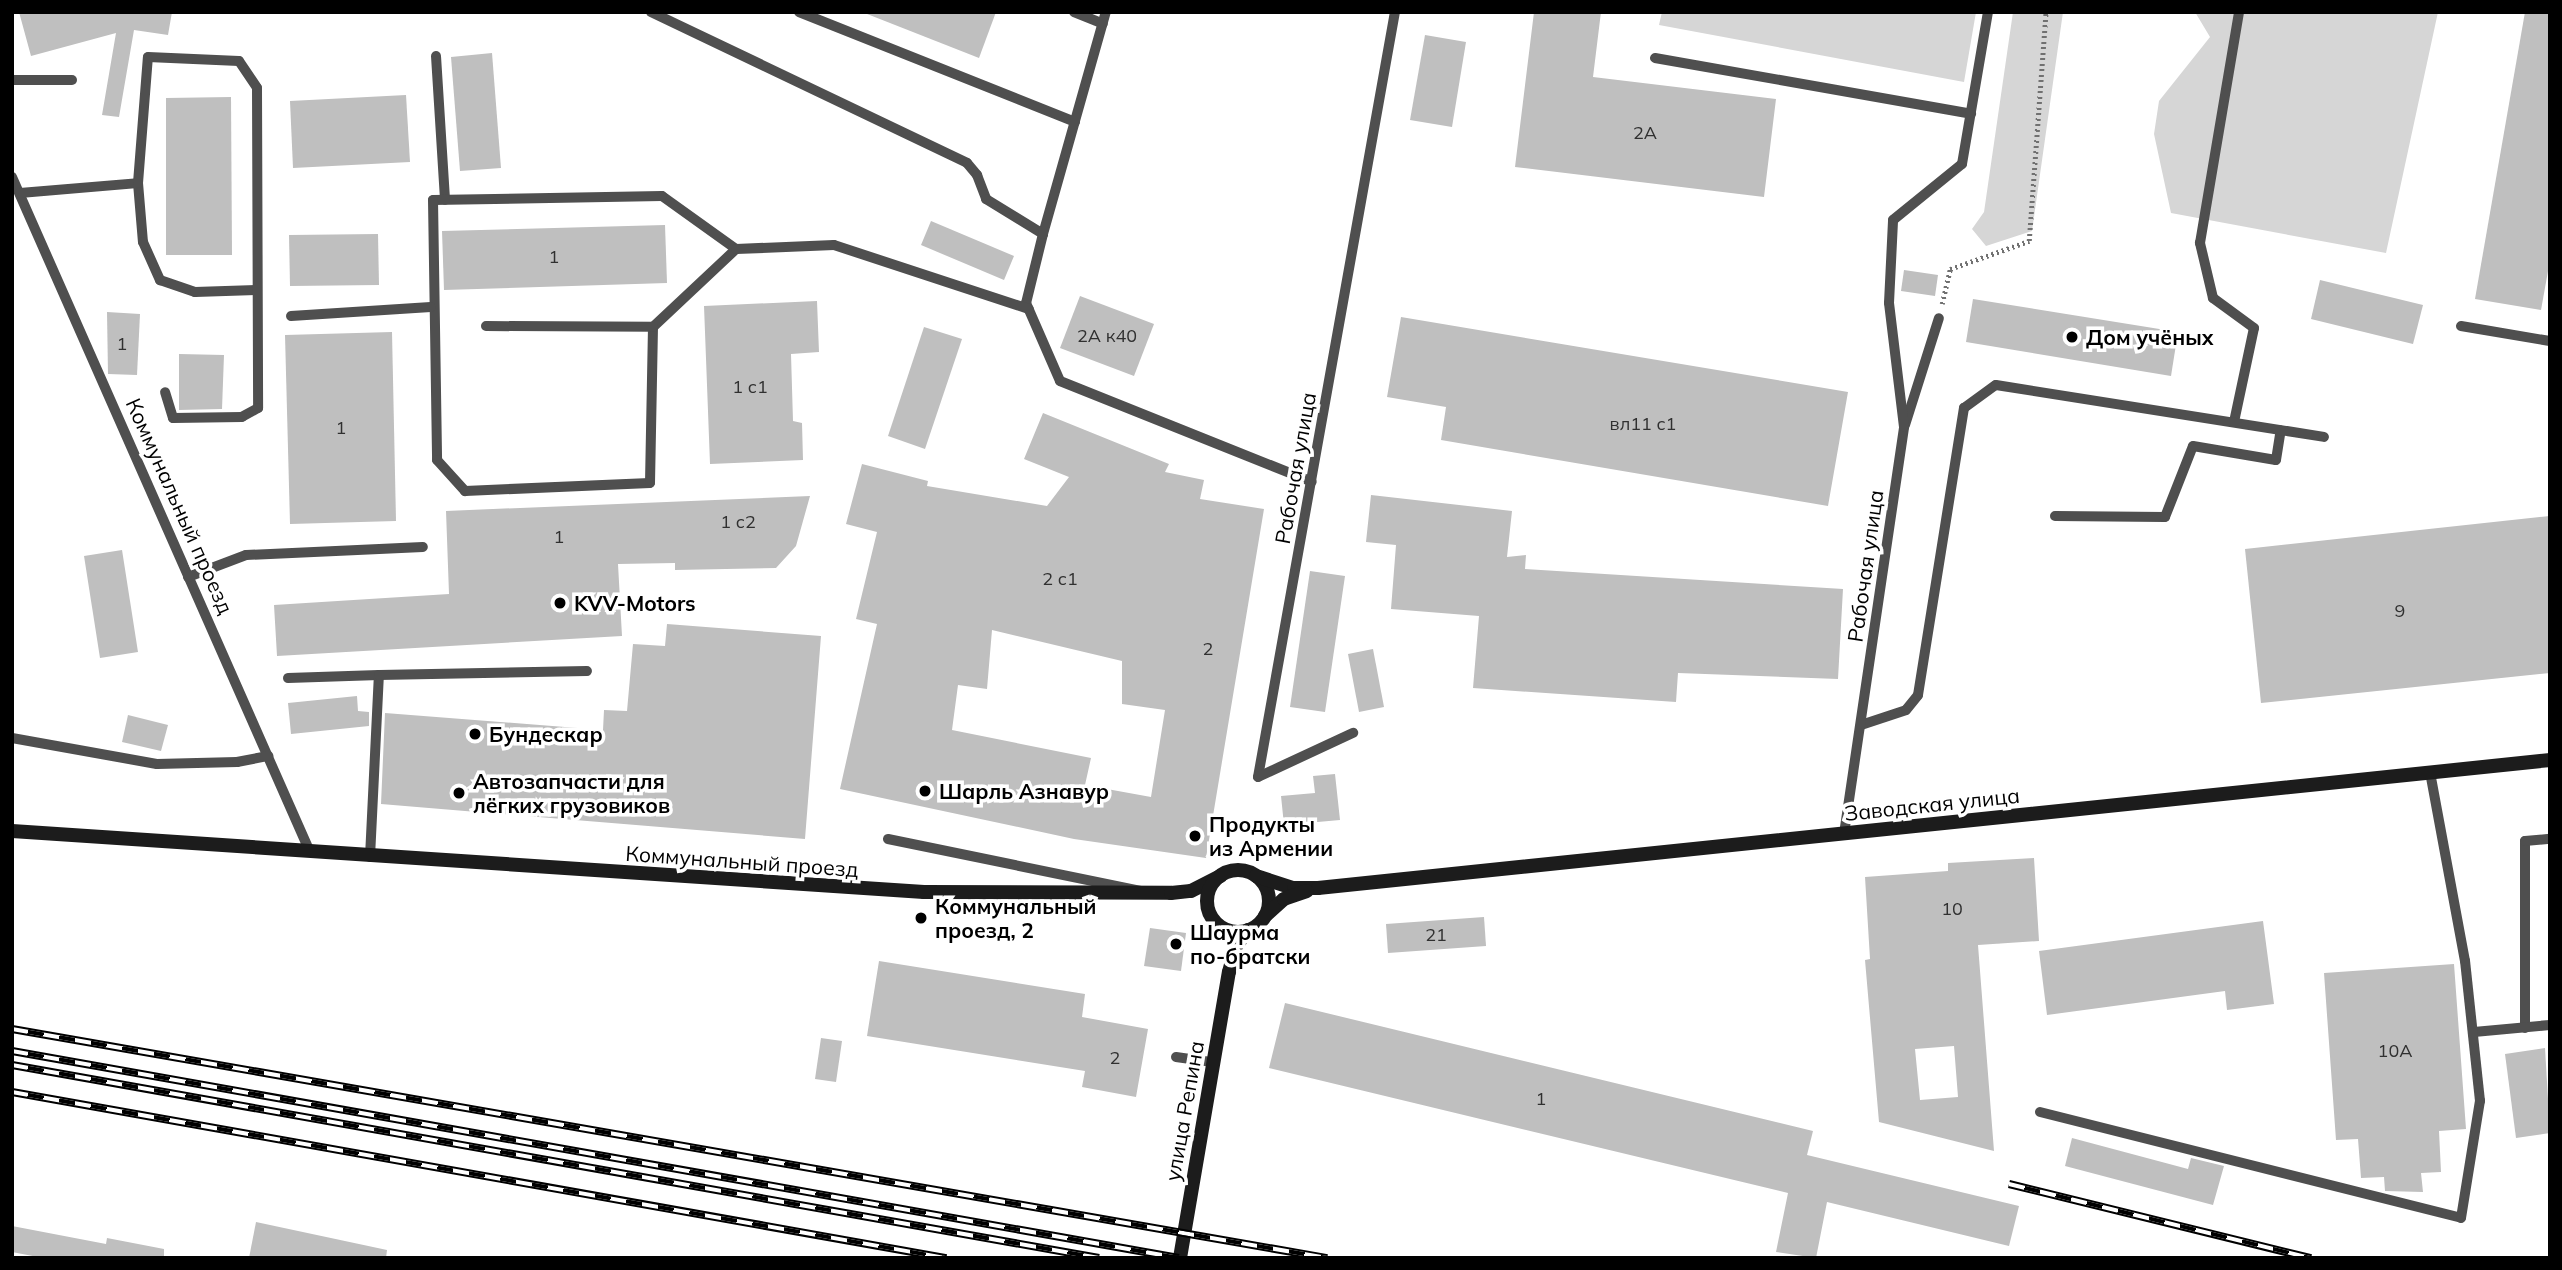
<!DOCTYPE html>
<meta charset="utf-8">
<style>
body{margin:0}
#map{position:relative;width:2562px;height:1270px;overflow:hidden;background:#fff;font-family:Mulish,sans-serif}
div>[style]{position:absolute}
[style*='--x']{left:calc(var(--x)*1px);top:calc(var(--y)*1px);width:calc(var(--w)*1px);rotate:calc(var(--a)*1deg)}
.green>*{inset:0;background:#d6d6d6}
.building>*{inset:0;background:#bfbfbf}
.path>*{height:4.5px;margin-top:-2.25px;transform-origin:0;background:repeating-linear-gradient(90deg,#717171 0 2px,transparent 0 5.5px)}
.lane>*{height:10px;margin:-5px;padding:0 5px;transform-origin:5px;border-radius:5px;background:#4f4f4f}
.secondary>*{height:14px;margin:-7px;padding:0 7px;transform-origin:7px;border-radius:7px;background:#1c1c1c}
.secondary>.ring{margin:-7px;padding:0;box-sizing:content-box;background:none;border:14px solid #1c1c1c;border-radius:50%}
.rail>*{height:8px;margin-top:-4px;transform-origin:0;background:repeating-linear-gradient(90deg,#fff 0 16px,#000 0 32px);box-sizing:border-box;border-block:2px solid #000}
.dots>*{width:19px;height:19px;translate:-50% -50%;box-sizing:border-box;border:4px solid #fff;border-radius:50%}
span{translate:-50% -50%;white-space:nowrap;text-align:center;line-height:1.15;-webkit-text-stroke:7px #fff;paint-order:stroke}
.number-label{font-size:18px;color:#303030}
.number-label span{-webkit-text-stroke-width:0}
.poi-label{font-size:21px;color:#000;font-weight:700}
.left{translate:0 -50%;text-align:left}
.street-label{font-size:21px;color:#000}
.frame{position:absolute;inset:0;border:14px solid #000;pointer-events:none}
</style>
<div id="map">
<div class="green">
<div style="clip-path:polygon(1662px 12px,1976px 12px,1964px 82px,1659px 25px)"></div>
<div style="clip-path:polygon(2013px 12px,2063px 12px,2032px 231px,1986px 246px,1972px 229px,1984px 212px)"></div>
<div style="clip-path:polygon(2195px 12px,2438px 12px,2386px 253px,2171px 213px,2154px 134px,2159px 101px,2210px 37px)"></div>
</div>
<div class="building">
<div style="clip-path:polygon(19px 12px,172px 12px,168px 35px,134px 30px,119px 117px,102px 115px,116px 33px,31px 56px)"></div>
<div style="clip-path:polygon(862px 12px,996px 12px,979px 58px)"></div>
<div style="clip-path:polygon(1534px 12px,1601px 12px,1593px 77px,1776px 99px,1764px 197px,1515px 167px)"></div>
<div style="clip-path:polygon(2525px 12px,2550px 12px,2550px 260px,2541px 310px,2475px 299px)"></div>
<div style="clip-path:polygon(1425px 35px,1466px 42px,1452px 127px,1410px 120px)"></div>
<div style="clip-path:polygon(492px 53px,501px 168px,460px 171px,451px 57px)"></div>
<div style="clip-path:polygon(406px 95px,410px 162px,293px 168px,290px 101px)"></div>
<div style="clip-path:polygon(231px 97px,232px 255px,166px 255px,166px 98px)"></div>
<div style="clip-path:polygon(931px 221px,1014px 256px,1004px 280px,921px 245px)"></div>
<div style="clip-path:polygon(665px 225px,667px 283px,444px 290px,442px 231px)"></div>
<div style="clip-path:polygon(378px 234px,379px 285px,290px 286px,289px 235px)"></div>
<div style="clip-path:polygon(1904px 270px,1938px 275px,1935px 296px,1901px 291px)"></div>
<div style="clip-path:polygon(2320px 280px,2423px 305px,2413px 344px,2311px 319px)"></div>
<div style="clip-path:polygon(1080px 296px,1154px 324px,1134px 376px,1060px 348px)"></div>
<div style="clip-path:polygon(1973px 299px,2178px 332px,2171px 376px,1966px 342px)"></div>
<div style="clip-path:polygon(817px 301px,819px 352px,791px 354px,793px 421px,802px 423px,803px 460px,710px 464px,704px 306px)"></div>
<div style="clip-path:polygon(107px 312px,140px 314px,137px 375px,108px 374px)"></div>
<div style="clip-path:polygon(1401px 317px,1848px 392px,1828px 506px,1441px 440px,1446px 407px,1387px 397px)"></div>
<div style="clip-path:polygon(924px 327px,962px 339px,925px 449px,888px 436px)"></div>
<div style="clip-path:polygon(392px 332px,396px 521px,290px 524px,285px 335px)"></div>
<div style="clip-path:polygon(179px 354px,224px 355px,222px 409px,179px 410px)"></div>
<div style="clip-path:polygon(evenodd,1043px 413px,1169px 464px,1165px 472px,1204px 480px,1200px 499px,1264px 509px,1206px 858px,1074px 839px,840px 789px,877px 624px,856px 619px,877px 532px,846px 524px,862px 464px,928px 481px,927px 486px,1047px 506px,1069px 477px,1024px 459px,1043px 413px,992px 630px,1122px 661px,1122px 704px,1165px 710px,1151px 797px,1085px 785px,1091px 758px,952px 730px,958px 685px,987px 689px,992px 630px)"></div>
<div style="clip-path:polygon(1371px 495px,1512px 511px,1507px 557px,1526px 555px,1525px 569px,1843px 589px,1838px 679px,1678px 673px,1676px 702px,1473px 688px,1479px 616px,1391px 609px,1396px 545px,1366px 542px)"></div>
<div style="clip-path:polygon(810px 496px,796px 546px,776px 568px,675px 570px,675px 563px,618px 564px,622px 636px,277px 656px,274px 605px,449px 594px,446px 511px)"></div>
<div style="clip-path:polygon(2550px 516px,2550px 673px,2261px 703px,2245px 549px)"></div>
<div style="clip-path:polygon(122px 550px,138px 652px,100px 658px,84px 556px)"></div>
<div style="clip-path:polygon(1310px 571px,1345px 576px,1325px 712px,1290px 707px)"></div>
<div style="clip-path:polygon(667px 624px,821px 636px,805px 839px,381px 804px,385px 713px,603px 730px,604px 710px,627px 711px,633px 644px,665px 646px)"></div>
<div style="clip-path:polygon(1373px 649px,1384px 707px,1359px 712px,1348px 654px)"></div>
<div style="clip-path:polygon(357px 696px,358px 711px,369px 712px,369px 726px,291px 734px,288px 703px)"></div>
<div style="clip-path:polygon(128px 715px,168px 725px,161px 751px,122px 742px)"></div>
<div style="clip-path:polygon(1335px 774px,1340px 820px,1284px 825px,1281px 796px,1315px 793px,1313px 776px)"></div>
<div style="clip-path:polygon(evenodd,2034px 858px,2039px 941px,1978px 945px,1994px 1151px,1879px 1122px,1865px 960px,1870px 959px,1865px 877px,1948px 871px,1948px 863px,2034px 858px,1954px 1046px,1958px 1097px,1920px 1100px,1915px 1049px,1954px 1046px)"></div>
<div style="clip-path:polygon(1484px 917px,1486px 946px,1388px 953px,1386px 924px)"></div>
<div style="clip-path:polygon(2263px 921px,2274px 1004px,2227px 1010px,2225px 991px,2047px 1015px,2039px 951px)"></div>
<div style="clip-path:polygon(1150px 928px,1186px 933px,1181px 971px,1144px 966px)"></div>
<div style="clip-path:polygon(879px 961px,1085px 994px,1082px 1017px,1148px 1029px,1136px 1097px,1082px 1087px,1085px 1071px,867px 1036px)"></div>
<div style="clip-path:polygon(2454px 964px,2466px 1129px,2439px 1131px,2441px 1172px,2421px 1173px,2423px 1192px,2385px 1191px,2384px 1177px,2361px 1178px,2358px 1139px,2336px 1140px,2324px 973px)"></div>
<div style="clip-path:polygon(1285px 1003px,1813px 1131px,1807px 1155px,2019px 1206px,2009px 1246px,1827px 1202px,1816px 1258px,1776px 1252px,1788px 1193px,1269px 1068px)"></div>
<div style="clip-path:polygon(821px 1038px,842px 1041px,836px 1082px,815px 1079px)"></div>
<div style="clip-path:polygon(2545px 1048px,2550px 1133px,2516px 1138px,2505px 1054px)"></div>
<div style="clip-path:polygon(2072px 1138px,2188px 1169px,2191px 1158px,2224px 1166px,2213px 1205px,2065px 1166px)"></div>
<div style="clip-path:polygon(256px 1222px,387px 1250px,386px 1258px,249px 1258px)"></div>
<div style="clip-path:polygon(12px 1226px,106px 1244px,107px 1238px,164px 1249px,164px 1258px,43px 1258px,12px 1252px)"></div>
</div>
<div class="path">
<div style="--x:1942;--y:304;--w:36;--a:-77"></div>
<div style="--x:1950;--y:269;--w:84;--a:-19.5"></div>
<div style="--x:2029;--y:241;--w:230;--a:-85.8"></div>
</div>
<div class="lane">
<div style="--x:651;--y:12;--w:350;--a:25.5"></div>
<div style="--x:967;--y:163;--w:16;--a:50"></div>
<div style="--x:977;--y:175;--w:26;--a:69"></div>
<div style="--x:986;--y:199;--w:67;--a:31.6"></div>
<div style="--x:1043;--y:234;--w:71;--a:103.8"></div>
<div style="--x:1026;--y:303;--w:85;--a:66.4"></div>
<div style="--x:1060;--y:381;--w:271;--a:21.8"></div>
<div style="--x:799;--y:12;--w:297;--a:21.7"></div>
<div style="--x:1074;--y:12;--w:31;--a:22"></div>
<div style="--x:436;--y:56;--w:144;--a:86.4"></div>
<div style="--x:1655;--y:58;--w:321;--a:10"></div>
<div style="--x:12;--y:80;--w:60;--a:0"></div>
<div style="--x:12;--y:177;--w:738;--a:66.18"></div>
<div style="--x:138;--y:183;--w:59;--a:85.2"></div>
<div style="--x:143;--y:242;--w:42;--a:65.9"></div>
<div style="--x:160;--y:280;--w:37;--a:19"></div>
<div style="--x:195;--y:292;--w:61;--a:-1.9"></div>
<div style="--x:20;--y:193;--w:118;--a:-4.8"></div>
<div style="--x:138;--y:183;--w:126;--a:-85.5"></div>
<div style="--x:148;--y:57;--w:91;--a:2.5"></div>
<div style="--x:239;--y:61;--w:32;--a:56"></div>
<div style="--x:257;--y:88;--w:320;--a:89.8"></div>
<div style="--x:258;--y:408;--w:18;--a:151"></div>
<div style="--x:242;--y:417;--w:69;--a:179.2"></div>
<div style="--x:173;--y:418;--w:27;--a:-107"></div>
<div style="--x:1043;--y:234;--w:231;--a:-74.2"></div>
<div style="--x:736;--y:249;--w:91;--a:-144.4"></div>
<div style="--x:662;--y:196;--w:229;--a:179"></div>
<div style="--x:433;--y:200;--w:260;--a:89.1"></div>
<div style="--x:437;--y:460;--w:42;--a:47.9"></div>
<div style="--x:465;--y:491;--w:185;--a:-2.5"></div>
<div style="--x:650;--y:483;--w:156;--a:-88.9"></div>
<div style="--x:653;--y:327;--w:114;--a:-43.2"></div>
<div style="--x:736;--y:249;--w:98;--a:-2.3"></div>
<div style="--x:834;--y:245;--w:205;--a:18.2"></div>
<div style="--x:291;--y:316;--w:140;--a:-3.7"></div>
<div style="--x:486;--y:326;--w:167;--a:0.3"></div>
<div style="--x:2461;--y:326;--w:90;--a:9.6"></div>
<div style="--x:2234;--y:422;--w:96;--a:-78"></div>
<div style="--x:2254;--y:328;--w:51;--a:-143.8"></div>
<div style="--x:2213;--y:298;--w:57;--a:-103.3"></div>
<div style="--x:2200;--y:243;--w:234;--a:-80.4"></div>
<div style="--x:1905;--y:425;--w:112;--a:-72.4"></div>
<div style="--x:2055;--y:516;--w:110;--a:0.5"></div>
<div style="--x:2165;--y:517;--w:76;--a:-68.5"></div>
<div style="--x:2193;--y:446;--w:84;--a:9.6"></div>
<div style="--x:2276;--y:460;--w:30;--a:-81"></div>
<div style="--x:188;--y:577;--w:62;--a:-20.8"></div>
<div style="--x:246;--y:555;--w:177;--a:-2.6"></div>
<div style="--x:288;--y:678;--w:91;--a:-1.9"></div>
<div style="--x:1861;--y:725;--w:47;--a:-18.4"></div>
<div style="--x:1906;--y:710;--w:19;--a:-51"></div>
<div style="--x:1918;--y:695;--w:291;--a:-80.9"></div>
<div style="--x:1964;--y:408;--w:39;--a:-36"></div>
<div style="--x:1996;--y:385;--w:332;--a:9"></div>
<div style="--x:12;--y:738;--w:147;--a:10.2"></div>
<div style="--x:157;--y:764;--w:80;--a:-1.4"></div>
<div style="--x:237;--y:762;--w:32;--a:-11"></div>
<div style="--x:1258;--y:777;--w:777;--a:-79.85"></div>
<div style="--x:1258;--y:777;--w:105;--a:-24.9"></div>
<div style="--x:1844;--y:834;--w:411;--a:-81.6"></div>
<div style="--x:1904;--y:427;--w:125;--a:-96.9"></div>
<div style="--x:1889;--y:303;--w:83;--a:-87.2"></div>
<div style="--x:1893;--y:220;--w:89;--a:-39.1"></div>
<div style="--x:1962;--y:164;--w:154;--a:-80.3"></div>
<div style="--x:888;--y:839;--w:259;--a:11.6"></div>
<div style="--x:370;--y:857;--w:182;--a:-87.2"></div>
<div style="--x:379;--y:675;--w:208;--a:-1.1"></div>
<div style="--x:2525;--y:1028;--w:187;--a:-90"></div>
<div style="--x:2525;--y:841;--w:25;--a:-5"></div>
<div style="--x:2474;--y:1032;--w:76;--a:-5.3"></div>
<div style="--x:1176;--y:1057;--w:37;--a:8"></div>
<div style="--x:2040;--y:1112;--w:434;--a:14.1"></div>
<div style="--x:2461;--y:1218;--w:119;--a:-80.8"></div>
<div style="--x:2480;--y:1101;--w:141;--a:-96.1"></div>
<div style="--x:2465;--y:961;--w:191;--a:-100.5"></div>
</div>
<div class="secondary">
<div style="--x:12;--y:831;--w:914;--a:3.83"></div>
<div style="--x:924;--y:892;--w:247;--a:0.2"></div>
<div style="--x:1171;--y:893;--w:20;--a:-6"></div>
<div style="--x:1191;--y:891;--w:33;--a:-27"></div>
<div class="ring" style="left:1207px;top:870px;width:48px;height:48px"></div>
<div style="--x:1256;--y:876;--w:40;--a:18"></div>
<div style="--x:1294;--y:888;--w:24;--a:0"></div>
<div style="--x:1318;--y:888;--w:1239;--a:-5.93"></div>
<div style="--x:1265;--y:916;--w:25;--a:-42"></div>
<div style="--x:1284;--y:899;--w:24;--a:-19"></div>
<div style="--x:1180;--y:1258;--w:290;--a:-80.3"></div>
<div style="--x:1229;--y:972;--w:27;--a:-75"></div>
<div style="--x:1236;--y:946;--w:20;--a:-53"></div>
</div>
<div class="rail">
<div style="--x:12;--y:1029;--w:1335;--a:9.88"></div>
<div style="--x:12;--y:1051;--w:1185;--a:10.06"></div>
<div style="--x:12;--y:1065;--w:1104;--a:10.07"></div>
<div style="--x:12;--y:1092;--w:949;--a:10.08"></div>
<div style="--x:2009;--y:1184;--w:311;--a:13.8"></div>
</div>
<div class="dots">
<div style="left:2072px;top:337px;background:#000"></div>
<div style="left:560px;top:603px;background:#000"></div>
<div style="left:475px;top:734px;background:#000"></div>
<div style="left:925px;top:791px;background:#000"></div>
<div style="left:459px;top:793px;background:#000"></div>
<div style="left:1195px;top:836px;background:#000"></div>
<div style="left:921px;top:918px;background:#000"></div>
<div style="left:1176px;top:944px;background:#000"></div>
</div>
<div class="number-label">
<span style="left:1645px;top:133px">2А</span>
<span style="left:554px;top:257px">1</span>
<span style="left:1107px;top:336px">2А к40</span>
<span style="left:122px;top:344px">1</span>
<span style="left:750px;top:387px">1 с1</span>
<span style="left:1643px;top:424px">вл11 с1</span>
<span style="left:341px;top:428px">1</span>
<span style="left:738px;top:522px">1 с2</span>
<span style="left:559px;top:537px">1</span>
<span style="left:1060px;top:579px">2 с1</span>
<span style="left:2400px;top:611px">9</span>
<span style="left:1208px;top:649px">2</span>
<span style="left:1952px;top:909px">10</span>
<span style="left:1436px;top:935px">21</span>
<span style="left:2395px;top:1051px">10А</span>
<span style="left:1115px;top:1058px">2</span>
<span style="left:1541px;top:1099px">1</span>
</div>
<div class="poi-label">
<span class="left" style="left:2086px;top:337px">Дом учёных</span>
<span class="left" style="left:574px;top:603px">KVV-Motors</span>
<span class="left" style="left:489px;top:734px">Бундескар</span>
<span class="left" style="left:473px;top:793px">Автозапчасти для<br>лёгких грузовиков</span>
<span class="left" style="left:939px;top:791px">Шарль Азнавур</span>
<span class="left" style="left:1209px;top:836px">Продукты<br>из Армении</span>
<span class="left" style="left:935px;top:918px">Коммунальный<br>проезд, 2</span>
<span class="left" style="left:1190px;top:944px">Шаурма<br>по-братски</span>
</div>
<div class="street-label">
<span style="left:1295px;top:468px;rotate:-80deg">Рабочая улица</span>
<span style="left:180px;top:506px;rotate:66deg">Коммунальный проезд</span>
<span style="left:1865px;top:566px;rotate:-82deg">Рабочая улица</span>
<span style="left:1932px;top:804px;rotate:-6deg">Заводская улица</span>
<span style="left:742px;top:861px;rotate:4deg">Коммунальный проезд</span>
<span style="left:1184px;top:1111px;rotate:-80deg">улица Репина</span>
</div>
<div class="frame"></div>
</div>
